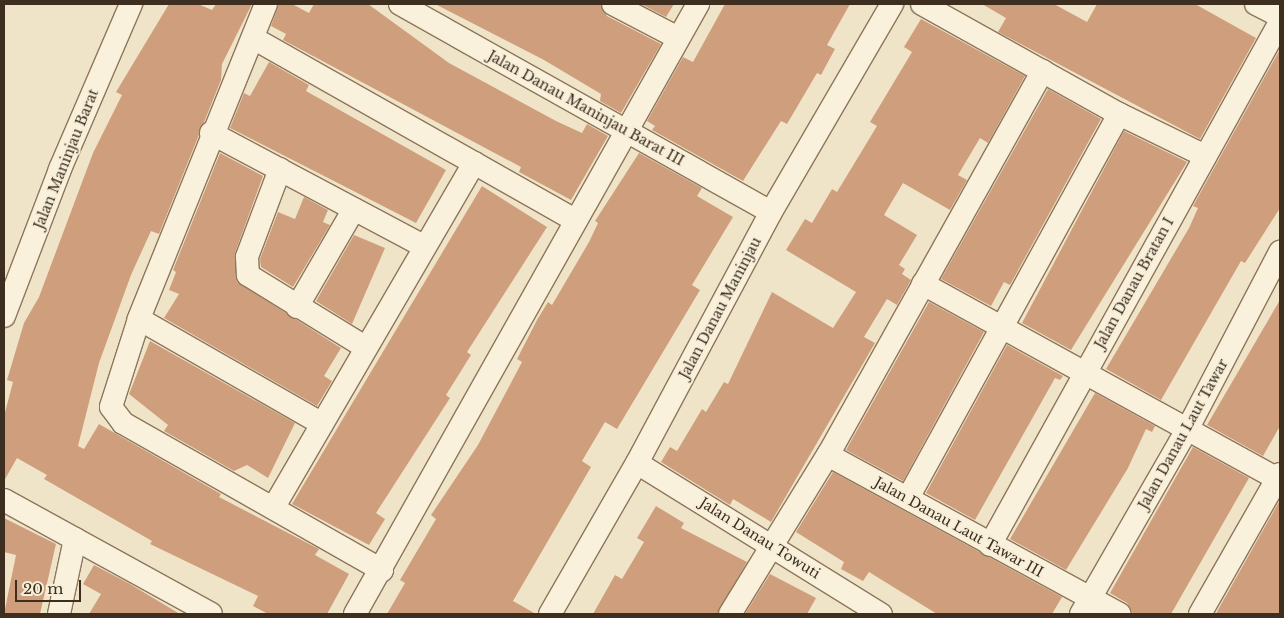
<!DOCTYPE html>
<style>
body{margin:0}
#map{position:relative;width:1284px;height:618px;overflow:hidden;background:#f0e4c8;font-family:"Libre Baskerville",serif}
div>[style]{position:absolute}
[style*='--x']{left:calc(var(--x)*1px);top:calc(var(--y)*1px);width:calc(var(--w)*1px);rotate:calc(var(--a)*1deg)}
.building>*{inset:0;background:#cf9f7d}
.roads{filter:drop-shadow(1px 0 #8d765c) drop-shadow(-1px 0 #8d765c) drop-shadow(0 1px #8d765c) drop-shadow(0 -1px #8d765c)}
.street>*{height:22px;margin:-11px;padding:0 11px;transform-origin:11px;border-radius:11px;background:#faf1dc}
span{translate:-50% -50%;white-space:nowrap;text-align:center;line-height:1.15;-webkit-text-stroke:4px #f7eed8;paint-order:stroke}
.street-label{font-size:14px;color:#3d2e20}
.frame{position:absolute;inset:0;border:5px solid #3d2e20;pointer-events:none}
.scale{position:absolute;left:15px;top:580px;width:66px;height:22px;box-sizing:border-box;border:2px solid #3d2e20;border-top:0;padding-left:6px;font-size:15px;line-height:18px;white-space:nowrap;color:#3d2e20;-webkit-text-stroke:4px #f7eed8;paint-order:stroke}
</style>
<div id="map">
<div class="building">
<div style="clip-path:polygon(169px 4px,198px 4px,212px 10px,216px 4px,252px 4px,222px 64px,221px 80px,159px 234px,151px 231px,131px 275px,99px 363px,78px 446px,84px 449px,99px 424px,221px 494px,219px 497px,319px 549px,315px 555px,349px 574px,327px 614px,268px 614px,253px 606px,258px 596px,150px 544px,152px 541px,44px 479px,47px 475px,17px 458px,4px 481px,4px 416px,13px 382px,7px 380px,24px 323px,39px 297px,93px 153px,122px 95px,116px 92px)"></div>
<div style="clip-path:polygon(279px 4px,292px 4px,309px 13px,314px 4px,368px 4px,449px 63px,556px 121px,582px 133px,587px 124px,608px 136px,571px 200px,519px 172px,521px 167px,283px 40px,286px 34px,271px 26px)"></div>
<div style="clip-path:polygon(435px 4px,600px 4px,607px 16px,661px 44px,621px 113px,600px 101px,601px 94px,544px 60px)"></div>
<div style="clip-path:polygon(641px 4px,674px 4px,666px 17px)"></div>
<div style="clip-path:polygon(725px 4px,850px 4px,827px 45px,835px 49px,821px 75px,817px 73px,787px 124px,781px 121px,743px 181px,652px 130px,655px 126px,647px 121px,683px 57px,693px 62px)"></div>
<div style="clip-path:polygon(982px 4px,1054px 4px,1087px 22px,1097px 4px,1195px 4px,1256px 38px,1200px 139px,998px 32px,1006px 18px)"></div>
<div style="clip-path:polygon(921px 19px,1025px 76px,988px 143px,980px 138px,958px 175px,967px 180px,950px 210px,903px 183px,884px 215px,917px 235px,899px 265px,905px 269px,902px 274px,911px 280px,897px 305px,887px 299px,864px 337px,875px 343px,771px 522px,733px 499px,730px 505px,661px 462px,670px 447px,677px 451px,702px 409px,706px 412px,724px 382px,728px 384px,772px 292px,833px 328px,856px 292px,786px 250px,805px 219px,812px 223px,832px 189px,837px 192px,877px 126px,870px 122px,912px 52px,904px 47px)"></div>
<div style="clip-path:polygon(1279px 51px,1280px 208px,1245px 263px,1241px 261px,1161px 400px,1106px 369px,1189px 228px,1198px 208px,1193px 206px)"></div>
<div style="clip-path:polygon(269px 62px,309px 85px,306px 91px,446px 170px,416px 223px,230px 128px,244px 93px,250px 96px)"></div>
<div style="clip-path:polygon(1048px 89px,1101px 119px,1010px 285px,1004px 282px,991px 306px,941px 279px)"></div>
<div style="clip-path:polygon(1124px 131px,1187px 162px,1071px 350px,1022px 323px)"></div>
<div style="clip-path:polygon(220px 153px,263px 176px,235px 253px,237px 282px,341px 348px,324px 376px,332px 381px,317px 406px,164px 318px,179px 294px,169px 290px,176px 272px,173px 270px)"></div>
<div style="clip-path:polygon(639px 153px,702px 188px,697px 196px,733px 217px,692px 285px,700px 290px,617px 429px,605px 422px,582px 461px,591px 467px,513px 601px,536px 614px,387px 614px,405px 583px,400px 580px,436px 519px,431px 515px,478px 445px,522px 362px,517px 359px,537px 320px,548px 302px,552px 305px,589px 242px,598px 223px,595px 221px)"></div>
<div style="clip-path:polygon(482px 186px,547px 227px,467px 352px,471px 355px,446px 395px,450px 398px,376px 513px,385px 519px,369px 545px,292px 504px)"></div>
<div style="clip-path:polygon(304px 197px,328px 210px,323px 222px,330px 225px,293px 287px,261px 267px,260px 259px,278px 212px,295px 219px)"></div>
<div style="clip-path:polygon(354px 235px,385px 248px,352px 324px,316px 301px)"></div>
<div style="clip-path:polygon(1280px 300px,1280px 426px,1263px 456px,1207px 425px)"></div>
<div style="clip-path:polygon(929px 302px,984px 332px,903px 481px,846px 450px)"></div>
<div style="clip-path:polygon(150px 341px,295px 423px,268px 478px,247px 465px,234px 471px,164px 431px,168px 425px,129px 394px)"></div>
<div style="clip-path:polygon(1007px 345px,1063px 376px,1060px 380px,1055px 378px,975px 520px,926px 493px)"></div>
<div style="clip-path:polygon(1095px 393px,1155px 426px,1152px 432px,1146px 429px,1128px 468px,1066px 570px,1010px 539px)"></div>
<div style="clip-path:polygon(1193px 447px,1249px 478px,1171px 614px,1133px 614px,1127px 603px,1110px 593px)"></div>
<div style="clip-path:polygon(833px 472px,1062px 597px,1052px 614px,937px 614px,869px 572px,863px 581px,841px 569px,844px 562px,796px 532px)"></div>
<div style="clip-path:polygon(1280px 500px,1280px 614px,1216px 614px,1219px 608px)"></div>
<div style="clip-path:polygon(656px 506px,684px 523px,681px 528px,747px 562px,717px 614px,593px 614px,615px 575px,622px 579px,644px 542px,637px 538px)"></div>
<div style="clip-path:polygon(4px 518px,56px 544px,40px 614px,4px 614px,16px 555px,4px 552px)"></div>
<div style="clip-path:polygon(94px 565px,130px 584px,180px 614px,89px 614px,101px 594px,83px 584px)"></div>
<div style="clip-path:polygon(770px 574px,816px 598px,807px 614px,745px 614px)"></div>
</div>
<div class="roads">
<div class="street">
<div style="--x:266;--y:4;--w:340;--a:112"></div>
<div style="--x:139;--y:319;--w:92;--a:107.7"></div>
<div style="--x:111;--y:407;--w:20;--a:53"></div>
<div style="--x:123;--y:423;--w:298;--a:29.6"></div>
<div style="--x:400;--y:4;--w:425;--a:29.3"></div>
<div style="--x:613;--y:4;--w:73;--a:27.6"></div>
<div style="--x:922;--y:4;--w:226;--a:29.2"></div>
<div style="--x:1119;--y:114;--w:96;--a:26"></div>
<div style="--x:1256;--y:4;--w:27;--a:27"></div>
<div style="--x:253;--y:38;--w:371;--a:29.5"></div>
<div style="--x:211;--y:133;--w:239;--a:28"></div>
<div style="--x:280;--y:169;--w:94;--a:110.6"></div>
<div style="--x:247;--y:257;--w:18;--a:87"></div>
<div style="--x:248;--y:275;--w:137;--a:31.6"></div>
<div style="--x:923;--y:284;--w:407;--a:28.8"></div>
<div style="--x:297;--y:307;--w:113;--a:-59.8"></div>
<div style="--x:4;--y:316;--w:157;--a:-69.1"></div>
<div style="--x:60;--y:169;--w:180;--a:-66.7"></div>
<div style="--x:139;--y:319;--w:211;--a:29.8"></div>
<div style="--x:828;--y:455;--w:332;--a:28.6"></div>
<div style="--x:637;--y:463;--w:287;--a:31.8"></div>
<div style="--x:908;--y:498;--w:438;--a:-61.2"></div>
<div style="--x:4;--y:500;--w:236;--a:28.8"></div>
<div style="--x:275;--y:505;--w:396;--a:-59.8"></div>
<div style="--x:990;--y:545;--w:598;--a:-60.99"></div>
<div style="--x:59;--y:614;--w:77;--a:-78"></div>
<div style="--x:355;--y:614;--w:700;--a:-60.65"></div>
<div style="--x:550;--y:614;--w:174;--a:-60.1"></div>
<div style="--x:637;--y:463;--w:285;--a:-61.9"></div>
<div style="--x:771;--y:212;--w:241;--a:-59.8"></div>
<div style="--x:730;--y:614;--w:187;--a:-58.4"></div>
<div style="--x:828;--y:455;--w:440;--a:-60.8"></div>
<div style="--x:1081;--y:614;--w:215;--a:-60.1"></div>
<div style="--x:1188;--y:428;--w:199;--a:-62.4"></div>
<div style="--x:1200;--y:614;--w:161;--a:-60.3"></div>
</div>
</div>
<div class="street-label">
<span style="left:586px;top:108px;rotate:29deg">Jalan Danau Maninjau Barat III</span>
<span style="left:66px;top:159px;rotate:-68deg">Jalan Maninjau Barat</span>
<span style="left:1134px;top:283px;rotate:-61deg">Jalan Danau Bratan I</span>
<span style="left:720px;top:308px;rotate:-62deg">Jalan Danau Maninjau</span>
<span style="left:1183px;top:434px;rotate:-61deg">Jalan Danau Laut Tawar</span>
<span style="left:959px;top:527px;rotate:29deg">Jalan Danau Laut Tawar III</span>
<span style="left:760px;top:538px;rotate:32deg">Jalan Danau Towuti</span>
</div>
<div class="frame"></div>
<div class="scale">20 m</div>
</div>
